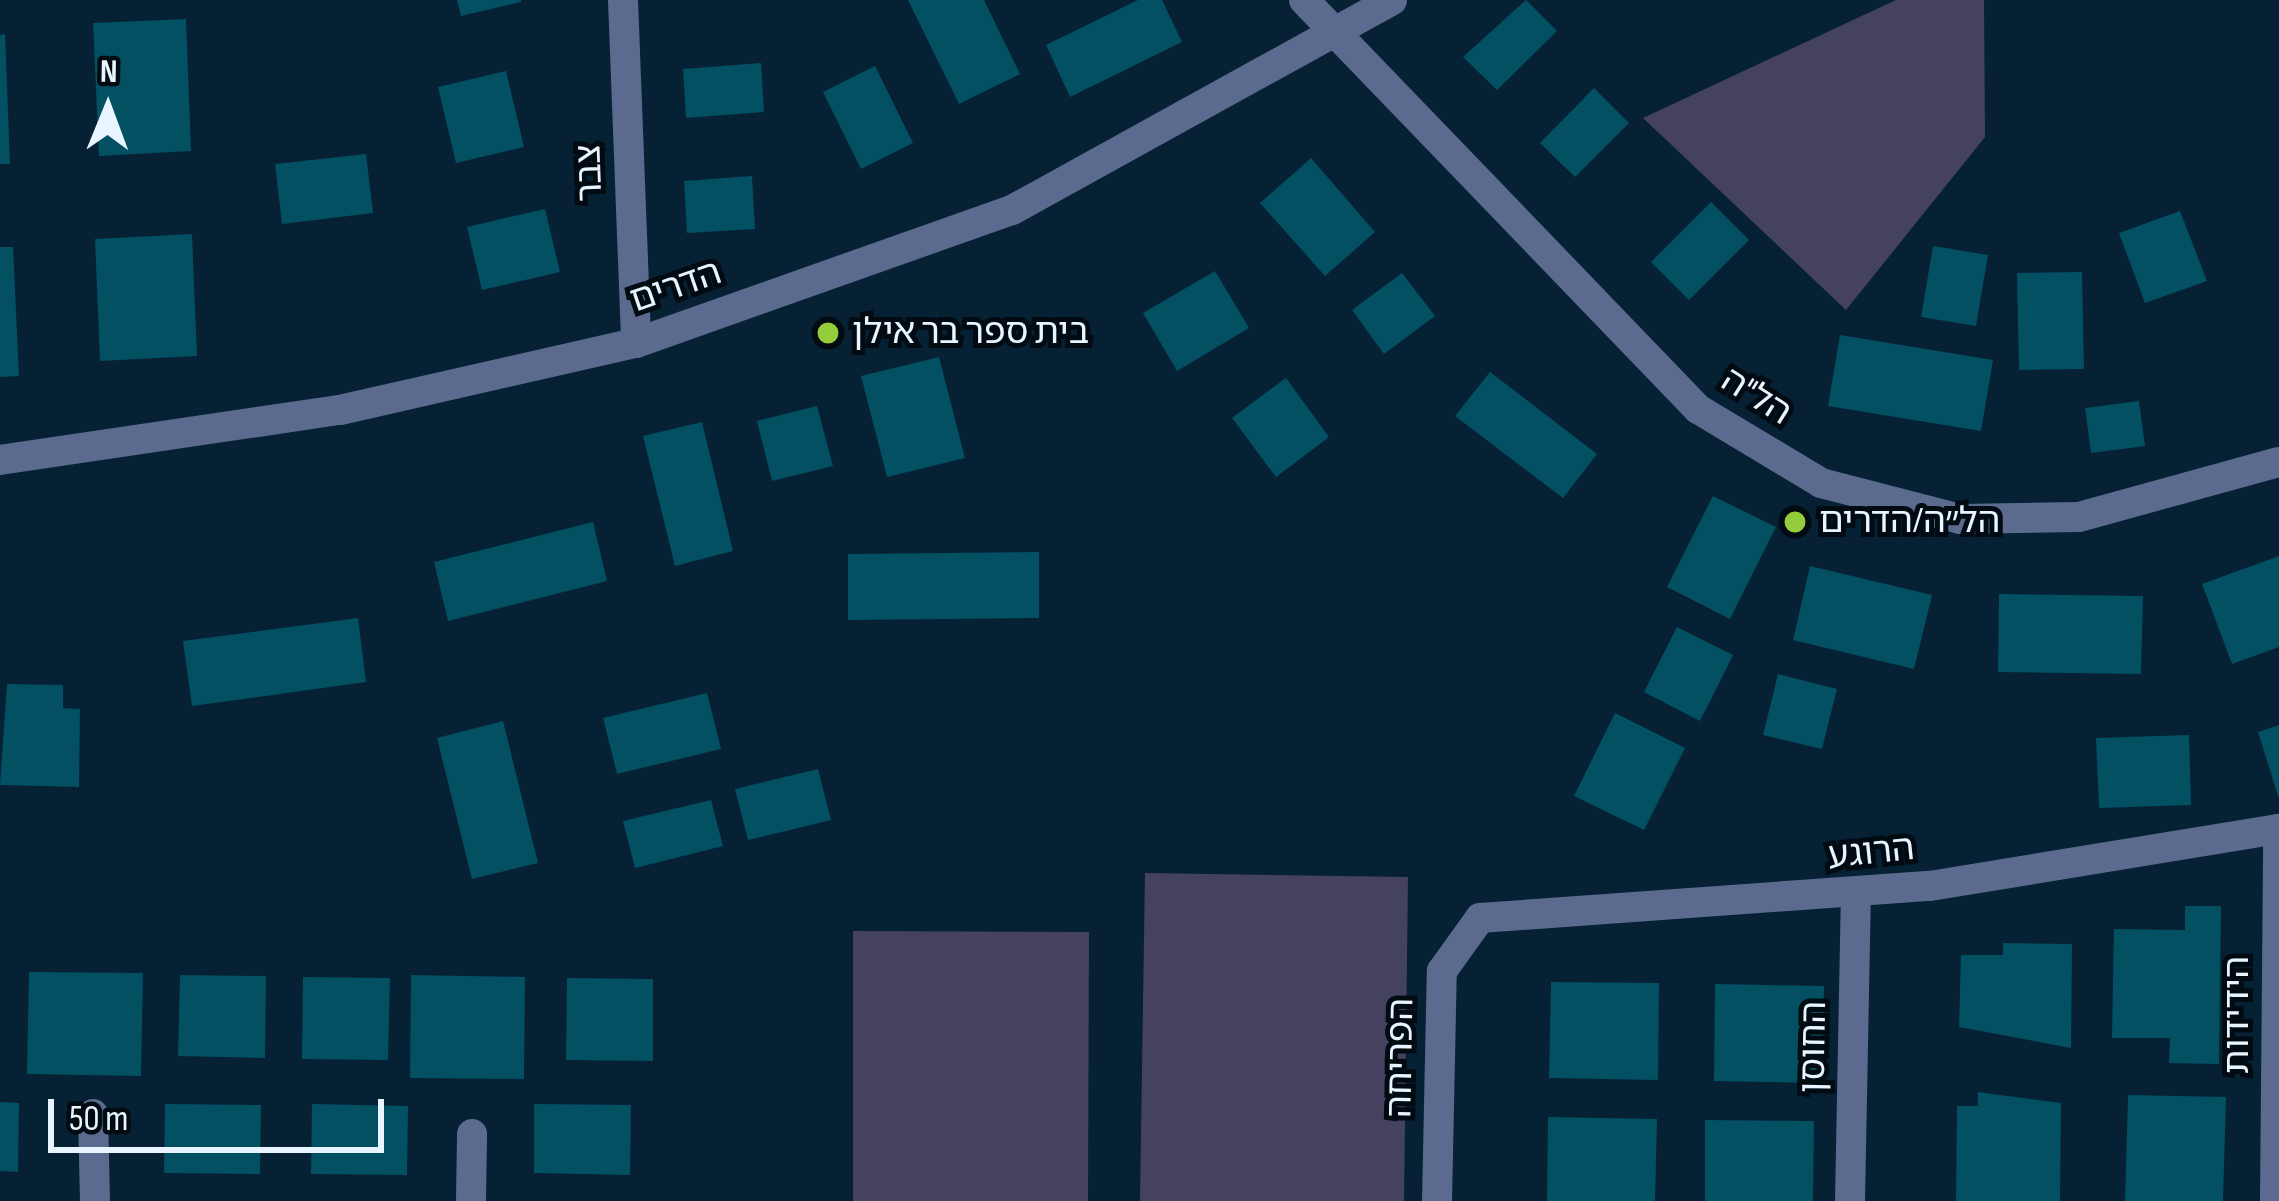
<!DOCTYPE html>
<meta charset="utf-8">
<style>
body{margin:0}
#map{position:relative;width:2279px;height:1201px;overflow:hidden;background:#062134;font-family:"Sofia Sans Condensed","Noto Sans Hebrew",sans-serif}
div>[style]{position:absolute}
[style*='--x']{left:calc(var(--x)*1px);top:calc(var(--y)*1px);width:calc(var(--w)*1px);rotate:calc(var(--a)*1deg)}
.green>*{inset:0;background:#45425f}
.building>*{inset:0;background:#025062}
.minor>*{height:30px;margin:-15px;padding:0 15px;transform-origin:15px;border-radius:15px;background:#5b6b8f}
.dots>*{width:33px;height:33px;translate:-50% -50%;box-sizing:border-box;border:6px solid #020a12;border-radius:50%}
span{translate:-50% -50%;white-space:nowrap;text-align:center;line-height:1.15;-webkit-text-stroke:10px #020a12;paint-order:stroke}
.street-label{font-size:36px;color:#e8f4ff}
.poi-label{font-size:36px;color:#e8f4ff}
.left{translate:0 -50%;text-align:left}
.north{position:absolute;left:48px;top:48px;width:120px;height:120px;-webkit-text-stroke:9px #020a12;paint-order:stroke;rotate:1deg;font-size:33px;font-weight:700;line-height:48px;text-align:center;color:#e8f4ff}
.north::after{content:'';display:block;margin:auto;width:42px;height:54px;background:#e8f4ff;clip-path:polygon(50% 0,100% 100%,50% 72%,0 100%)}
.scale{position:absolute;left:48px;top:1099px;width:336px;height:54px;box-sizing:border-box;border:6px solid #e8f4ff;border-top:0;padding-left:15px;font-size:36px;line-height:42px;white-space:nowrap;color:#e8f4ff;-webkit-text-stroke:9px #020a12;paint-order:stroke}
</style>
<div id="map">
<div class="green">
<div style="clip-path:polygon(1896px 0,1984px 0,1985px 137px,1846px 310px,1643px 118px)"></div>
<div style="clip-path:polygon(1145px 873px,1408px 877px,1404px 1201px,1140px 1201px)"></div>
<div style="clip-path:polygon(853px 931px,1089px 932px,1088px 1201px,853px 1201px)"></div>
</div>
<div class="building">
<div style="clip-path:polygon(457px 0,521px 0,521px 2px,461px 16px)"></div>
<div style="clip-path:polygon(908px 0,984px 0,1020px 74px,959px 104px)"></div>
<div style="clip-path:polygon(1138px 0,1162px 0,1182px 42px,1070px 97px,1046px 45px)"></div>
<div style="clip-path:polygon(1526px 0,1557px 31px,1497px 90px,1463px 57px)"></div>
<div style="clip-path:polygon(186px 19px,191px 151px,99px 156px,93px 23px)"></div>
<div style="clip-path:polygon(5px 34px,10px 164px,0 164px,0 35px)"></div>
<div style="clip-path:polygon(761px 63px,764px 112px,686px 118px,683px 69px)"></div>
<div style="clip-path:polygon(875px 66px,913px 143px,861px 169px,823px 92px)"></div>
<div style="clip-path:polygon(506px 71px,524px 147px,456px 163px,438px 87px)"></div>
<div style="clip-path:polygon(1594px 88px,1629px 123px,1575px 177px,1540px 143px)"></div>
<div style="clip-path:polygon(366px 154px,373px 213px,282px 224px,275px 164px)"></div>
<div style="clip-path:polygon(1311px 158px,1375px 232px,1325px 276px,1260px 203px)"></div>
<div style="clip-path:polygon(752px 176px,755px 229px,687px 233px,684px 181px)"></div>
<div style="clip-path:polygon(1711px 202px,1749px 240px,1689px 300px,1651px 262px)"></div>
<div style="clip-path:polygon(545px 209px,560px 272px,482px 290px,467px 227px)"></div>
<div style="clip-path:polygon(2180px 211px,2207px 281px,2145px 303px,2119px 233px)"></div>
<div style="clip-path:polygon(192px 234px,197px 356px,100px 361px,95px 239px)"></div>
<div style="clip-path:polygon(1933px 246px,1988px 255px,1976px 326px,1921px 317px)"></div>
<div style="clip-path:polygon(0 247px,13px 247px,19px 376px,0 377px)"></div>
<div style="clip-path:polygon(1215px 271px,1249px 328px,1177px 371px,1143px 313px)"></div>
<div style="clip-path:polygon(2082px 272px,2084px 369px,2019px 370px,2017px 273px)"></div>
<div style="clip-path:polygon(1402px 273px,1435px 316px,1384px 354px,1352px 310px)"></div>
<div style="clip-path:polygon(1840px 335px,1993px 360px,1981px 431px,1828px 406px)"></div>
<div style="clip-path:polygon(939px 357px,965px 458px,887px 477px,861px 376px)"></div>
<div style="clip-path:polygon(1490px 372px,1597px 454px,1563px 498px,1455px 416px)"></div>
<div style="clip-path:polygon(1286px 378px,1329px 437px,1276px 477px,1232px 418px)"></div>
<div style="clip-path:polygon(2139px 401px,2145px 446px,2091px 453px,2085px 408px)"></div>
<div style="clip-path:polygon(817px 406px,833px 466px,772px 481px,757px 421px)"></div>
<div style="clip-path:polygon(702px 422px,733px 551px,675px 566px,643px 436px)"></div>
<div style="clip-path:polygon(1713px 496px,1776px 527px,1730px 619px,1667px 587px)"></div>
<div style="clip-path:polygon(593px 522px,607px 581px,448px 621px,434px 562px)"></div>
<div style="clip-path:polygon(1039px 552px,1039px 618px,848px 620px,848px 554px)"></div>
<div style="clip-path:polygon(2279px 556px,2279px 647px,2232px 664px,2202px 584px)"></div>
<div style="clip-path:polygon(1810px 566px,1932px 595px,1914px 669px,1793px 640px)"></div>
<div style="clip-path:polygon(1999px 594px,2143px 596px,2141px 674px,1998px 672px)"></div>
<div style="clip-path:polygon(358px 618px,366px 682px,192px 706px,183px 641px)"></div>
<div style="clip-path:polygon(1677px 627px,1733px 655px,1700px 721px,1644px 692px)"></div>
<div style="clip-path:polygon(1778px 674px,1837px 689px,1822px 749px,1763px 735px)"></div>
<div style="clip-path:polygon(7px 684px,63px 685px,63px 708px,80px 709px,79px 787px,0 785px)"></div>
<div style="clip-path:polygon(707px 693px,721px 749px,617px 774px,603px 718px)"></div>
<div style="clip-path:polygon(1615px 713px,1685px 748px,1644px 830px,1574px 796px)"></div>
<div style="clip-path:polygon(503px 721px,538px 863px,472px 879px,437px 738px)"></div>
<div style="clip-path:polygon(2279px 725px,2279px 796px,2278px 796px,2258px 732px)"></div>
<div style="clip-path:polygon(2189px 735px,2191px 805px,2099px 808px,2096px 738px)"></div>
<div style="clip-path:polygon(818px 769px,831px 820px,748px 840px,735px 789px)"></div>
<div style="clip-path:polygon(711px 800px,723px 846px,635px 868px,623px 821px)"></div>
<div style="clip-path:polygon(2185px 906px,2221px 906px,2219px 1064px,2169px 1063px,2170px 1038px,2112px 1038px,2114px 929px,2185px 930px)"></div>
<div style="clip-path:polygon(2003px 943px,2072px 944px,2071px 1048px,1959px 1027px,1961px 955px,2003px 955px)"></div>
<div style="clip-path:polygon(29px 972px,143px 973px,141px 1076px,27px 1074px)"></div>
<div style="clip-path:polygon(180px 975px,266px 976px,265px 1058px,178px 1056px)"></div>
<div style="clip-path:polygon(411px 975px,525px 977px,524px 1079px,410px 1078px)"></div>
<div style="clip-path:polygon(303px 977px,390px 978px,388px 1060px,302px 1059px)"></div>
<div style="clip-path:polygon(567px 978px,653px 979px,653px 1061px,566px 1060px)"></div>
<div style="clip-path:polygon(1551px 982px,1659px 983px,1658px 1080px,1549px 1078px)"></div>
<div style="clip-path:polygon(1715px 984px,1824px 986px,1822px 1083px,1714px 1081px)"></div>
<div style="clip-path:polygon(1978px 1092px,2061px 1103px,2060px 1201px,1956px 1201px,1957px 1106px,1978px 1106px)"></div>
<div style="clip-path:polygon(2128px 1095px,2226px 1097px,2223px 1201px,2125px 1201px)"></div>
<div style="clip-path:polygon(0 1102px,19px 1103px,18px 1172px,0 1171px)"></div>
<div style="clip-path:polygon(165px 1104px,261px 1105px,260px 1174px,164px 1173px)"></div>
<div style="clip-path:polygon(312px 1104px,408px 1106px,407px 1175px,311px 1174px)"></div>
<div style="clip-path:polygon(534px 1104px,631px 1105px,630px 1175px,534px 1173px)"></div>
<div style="clip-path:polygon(1548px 1117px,1657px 1119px,1655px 1201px,1547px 1201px)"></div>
<div style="clip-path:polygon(1705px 1120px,1814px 1121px,1813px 1201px,1705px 1201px)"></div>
</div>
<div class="minor">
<div style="--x:623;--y:0;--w:343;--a:87.8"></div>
<div style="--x:1304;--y:0;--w:568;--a:46.07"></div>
<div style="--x:1698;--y:409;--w:144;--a:31"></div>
<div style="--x:1821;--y:483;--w:144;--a:14.5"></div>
<div style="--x:1960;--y:519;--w:119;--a:-1"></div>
<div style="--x:2079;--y:517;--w:207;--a:-15.4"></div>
<div style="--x:0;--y:460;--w:344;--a:-8.4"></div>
<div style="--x:340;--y:410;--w:303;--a:-12.8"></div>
<div style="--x:636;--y:343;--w:399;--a:-19.5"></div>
<div style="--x:1012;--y:210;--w:434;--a:-28.9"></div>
<div style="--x:93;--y:1114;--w:87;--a:88.7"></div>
<div style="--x:471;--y:1201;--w:67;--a:-89.1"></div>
<div style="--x:1437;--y:1201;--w:230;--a:-88.8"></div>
<div style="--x:1442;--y:971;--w:65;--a:-54.4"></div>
<div style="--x:1480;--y:918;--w:451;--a:-4.1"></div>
<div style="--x:1930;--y:886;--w:354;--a:-9.3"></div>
<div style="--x:1850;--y:1201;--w:307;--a:-88.9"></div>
<div style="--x:2275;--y:1201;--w:372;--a:-89.5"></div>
</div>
<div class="dots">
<div style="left:828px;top:333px;background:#94cc3c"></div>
<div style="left:1795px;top:522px;background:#94cc3c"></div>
</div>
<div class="street-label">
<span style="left:590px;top:173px;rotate:-92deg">צבר</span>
<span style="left:676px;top:287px;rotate:-19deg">הדרים</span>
<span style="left:1756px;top:397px;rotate:32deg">הל"ה</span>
<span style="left:1871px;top:853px;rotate:-6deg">הרוגע</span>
<span style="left:2238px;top:1015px;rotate:-90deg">הידידות</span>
<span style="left:1814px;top:1047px;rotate:-89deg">החוסן</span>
<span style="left:1401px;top:1058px;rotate:-89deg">הפריחה</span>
</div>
<div class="poi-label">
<span class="left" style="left:852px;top:333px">בית ספר בר אילן</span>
<span class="left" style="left:1819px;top:522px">הל״ה/הדרים</span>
</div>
<div class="north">N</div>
<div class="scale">50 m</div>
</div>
